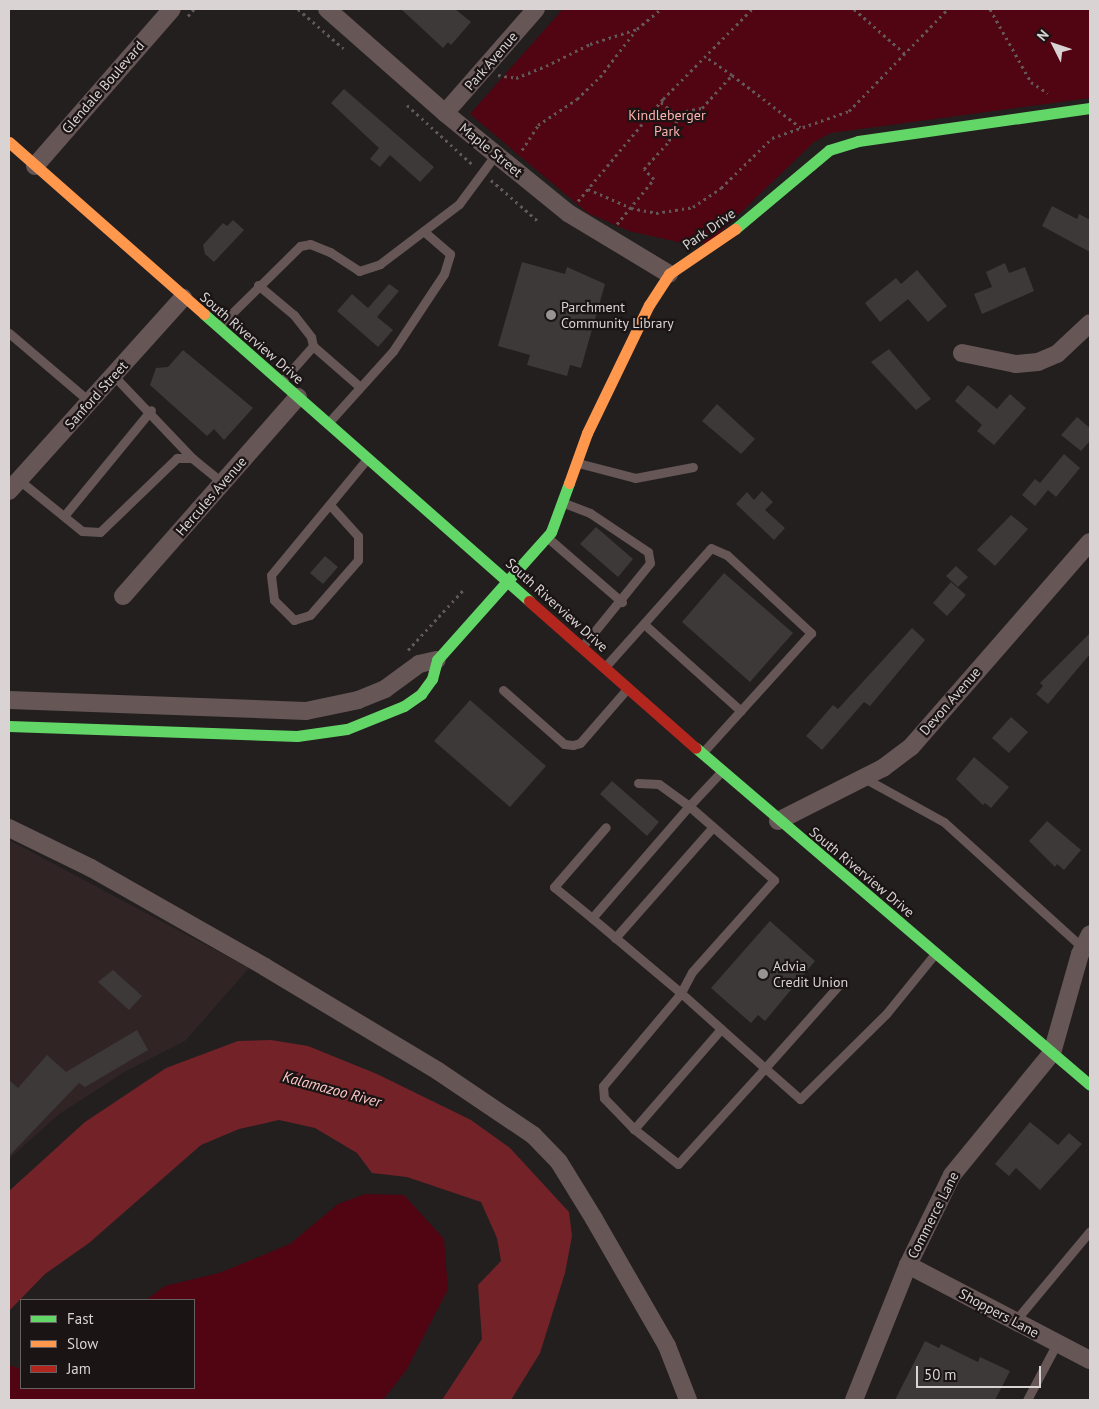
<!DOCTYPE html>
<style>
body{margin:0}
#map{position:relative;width:1099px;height:1409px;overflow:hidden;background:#231f1f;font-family:"PT Sans",sans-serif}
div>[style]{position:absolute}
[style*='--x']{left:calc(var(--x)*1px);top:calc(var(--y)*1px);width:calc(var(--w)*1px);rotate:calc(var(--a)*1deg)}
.built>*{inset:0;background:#302524}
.green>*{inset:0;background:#510411}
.water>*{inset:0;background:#732228}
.building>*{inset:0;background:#3d3939}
.path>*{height:3px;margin-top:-1.5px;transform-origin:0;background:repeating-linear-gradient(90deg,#635757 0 2.5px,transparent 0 6.5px)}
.lane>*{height:9px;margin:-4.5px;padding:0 4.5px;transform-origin:4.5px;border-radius:4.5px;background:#665656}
.street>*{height:18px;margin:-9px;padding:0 9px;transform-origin:9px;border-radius:9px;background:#665656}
.fast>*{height:11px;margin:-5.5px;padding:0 5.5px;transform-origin:5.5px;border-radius:5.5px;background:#63d668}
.slow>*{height:11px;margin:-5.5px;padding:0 5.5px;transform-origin:5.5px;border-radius:5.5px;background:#ff974d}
.jam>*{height:11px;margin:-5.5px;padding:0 5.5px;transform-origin:5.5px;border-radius:5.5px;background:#b3261e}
.dots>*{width:14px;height:14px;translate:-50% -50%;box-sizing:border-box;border:2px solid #1b1414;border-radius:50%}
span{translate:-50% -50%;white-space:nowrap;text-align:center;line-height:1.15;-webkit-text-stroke:4.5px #1b1414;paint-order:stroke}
.street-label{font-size:14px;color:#d9d3d3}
.park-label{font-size:14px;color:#ffb1b0}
.poi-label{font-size:14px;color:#d9d3d3}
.left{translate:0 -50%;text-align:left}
.water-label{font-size:15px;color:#fec8c7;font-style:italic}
.frame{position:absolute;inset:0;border:10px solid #d9d3d3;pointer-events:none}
.legend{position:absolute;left:20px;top:1299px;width:175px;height:90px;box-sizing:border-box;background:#1b1414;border:1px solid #676060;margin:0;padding:6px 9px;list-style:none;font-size:15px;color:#d9d3d3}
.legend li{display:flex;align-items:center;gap:10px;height:25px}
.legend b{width:25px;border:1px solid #676060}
.north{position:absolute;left:1029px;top:20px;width:50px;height:50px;-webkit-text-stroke:4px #1b1414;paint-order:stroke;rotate:311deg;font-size:14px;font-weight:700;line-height:20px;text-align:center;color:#d9d3d3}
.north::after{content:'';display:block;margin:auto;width:18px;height:22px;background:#d9d3d3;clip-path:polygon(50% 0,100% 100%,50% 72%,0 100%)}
.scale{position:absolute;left:916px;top:1366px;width:125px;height:22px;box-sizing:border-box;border:2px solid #d9d3d3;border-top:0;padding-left:6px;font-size:15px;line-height:18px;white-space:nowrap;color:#d9d3d3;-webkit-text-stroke:4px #1b1414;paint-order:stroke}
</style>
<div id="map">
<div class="built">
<div style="clip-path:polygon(9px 840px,249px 968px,185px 1041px,124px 1072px,58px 1115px,9px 1159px)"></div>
</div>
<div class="green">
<div style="clip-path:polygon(563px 9px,1090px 9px,1090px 98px,831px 133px,814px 142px,709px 243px,687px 244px,629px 231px,588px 213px,470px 114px)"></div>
<div style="clip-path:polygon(365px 1194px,404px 1195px,444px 1239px,448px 1289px,407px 1369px,383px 1400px,9px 1400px,9px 1365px,21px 1369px,21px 1388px,194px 1388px,194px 1300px,146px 1300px,165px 1286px,219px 1273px,290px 1244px,338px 1204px)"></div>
</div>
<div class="water">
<div style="clip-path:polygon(271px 1040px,308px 1046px,377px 1074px,471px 1120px,510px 1148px,569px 1212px,572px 1236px,565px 1273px,540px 1353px,511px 1400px,442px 1400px,482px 1339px,478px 1285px,501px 1261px,497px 1238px,481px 1202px,407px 1177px,372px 1173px,357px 1153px,315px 1128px,279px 1120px,239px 1129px,201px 1145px,89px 1243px,45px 1274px,9px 1311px,9px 1191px,85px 1122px,166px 1068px,238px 1041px)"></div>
</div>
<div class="building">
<div style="clip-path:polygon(401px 9px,455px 9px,471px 22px,451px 45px,448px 42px,443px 48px)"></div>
<div style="clip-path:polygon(344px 89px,434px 167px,420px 182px,390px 155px,380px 167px,370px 159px,379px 148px,331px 103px)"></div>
<div style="clip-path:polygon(1052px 206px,1077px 219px,1079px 214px,1090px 220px,1090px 252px,1042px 226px)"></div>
<div style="clip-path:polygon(233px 220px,244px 230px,214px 262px,205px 254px,203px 245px,223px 223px,227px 226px)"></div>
<div style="clip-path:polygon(522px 262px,565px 274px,567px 267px,605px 284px,581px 368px,570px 365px,567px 376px,527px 365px,530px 355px,498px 346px)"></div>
<div style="clip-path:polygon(1005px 263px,1009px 273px,1025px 267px,1034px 291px,982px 314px,974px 294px,992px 287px,986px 272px)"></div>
<div style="clip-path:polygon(917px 270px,947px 306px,928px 322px,908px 299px,880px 322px,865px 303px,896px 278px,901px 284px)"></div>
<div style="clip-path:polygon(389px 284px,399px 291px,377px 317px,393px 330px,378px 347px,337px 311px,352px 294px,368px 308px)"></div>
<div style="clip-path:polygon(889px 349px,931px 399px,916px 410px,871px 362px)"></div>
<div style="clip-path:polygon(183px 350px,253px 408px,224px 440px,214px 429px,207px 436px,150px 385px,156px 368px,168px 367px)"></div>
<div style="clip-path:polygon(968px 385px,997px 409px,1010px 394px,1026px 408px,994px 445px,977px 431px,982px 425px,955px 401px)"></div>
<div style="clip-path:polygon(717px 404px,755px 439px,741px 454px,702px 421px)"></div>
<div style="clip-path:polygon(1077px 417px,1090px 428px,1090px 441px,1081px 451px,1061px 435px)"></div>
<div style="clip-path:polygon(1064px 454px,1080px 468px,1056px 497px,1048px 490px,1035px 506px,1022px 495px,1035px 479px,1040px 483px)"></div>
<div style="clip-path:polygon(762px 491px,773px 502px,765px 510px,785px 528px,774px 540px,736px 504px,747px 492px,754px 500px)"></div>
<div style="clip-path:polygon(1011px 515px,1028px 529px,995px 566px,977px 550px)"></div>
<div style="clip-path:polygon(596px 527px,633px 559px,618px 577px,580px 544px)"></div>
<div style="clip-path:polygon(325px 556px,338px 567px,323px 584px,310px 573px)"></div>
<div style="clip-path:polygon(956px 566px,968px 577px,958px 587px,946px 576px)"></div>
<div style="clip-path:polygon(724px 573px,793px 633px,750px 682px,682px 622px)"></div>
<div style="clip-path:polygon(951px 582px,966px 595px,947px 616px,933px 603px)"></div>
<div style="clip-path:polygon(912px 628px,925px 640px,870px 706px,864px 702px,822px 750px,806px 736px,833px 705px,838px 709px)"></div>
<div style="clip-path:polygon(1090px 633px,1090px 654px,1048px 704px,1036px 694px,1043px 686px,1040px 683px)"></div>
<div style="clip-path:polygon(470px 700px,546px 766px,510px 807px,434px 741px)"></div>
<div style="clip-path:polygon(1011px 717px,1028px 732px,1009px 753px,992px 738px)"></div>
<div style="clip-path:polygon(974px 757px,1009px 787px,991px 808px,985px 803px,983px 805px,956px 779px)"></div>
<div style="clip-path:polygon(612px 781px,659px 822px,647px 836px,600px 794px)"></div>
<div style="clip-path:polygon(1047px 821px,1081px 850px,1064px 870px,1057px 864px,1055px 867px,1029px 841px)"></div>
<div style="clip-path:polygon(770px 921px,815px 961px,765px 1021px,758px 1015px,751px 1023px,711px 988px)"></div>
<div style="clip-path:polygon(113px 970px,142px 996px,129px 1010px,98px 982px)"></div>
<div style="clip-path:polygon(137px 1030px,148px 1050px,85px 1087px,79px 1083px,9px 1156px,9px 1080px,18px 1088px,47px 1055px,66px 1072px)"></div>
<div style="clip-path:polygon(1030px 1122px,1058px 1145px,1069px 1133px,1082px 1144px,1040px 1190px,1016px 1168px,1009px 1176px,995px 1164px)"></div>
<div style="clip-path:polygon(925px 1341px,939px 1348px,941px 1344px,978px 1362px,980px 1357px,1010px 1371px,995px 1400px,895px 1400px)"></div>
</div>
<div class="path">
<div style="--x:298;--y:9;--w:60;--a:40.9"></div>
<div style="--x:854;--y:9;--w:67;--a:41.3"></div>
<div style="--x:990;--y:9;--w:84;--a:60.7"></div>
<div style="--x:1031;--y:82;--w:20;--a:33"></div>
<div style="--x:188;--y:16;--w:9;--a:-49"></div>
<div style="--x:498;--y:75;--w:18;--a:9"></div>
<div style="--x:516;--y:78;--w:32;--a:-22"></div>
<div style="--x:546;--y:66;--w:49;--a:-26.6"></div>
<div style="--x:590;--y:44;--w:49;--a:-17.7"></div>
<div style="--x:637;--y:29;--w:31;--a:-40"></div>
<div style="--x:732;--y:75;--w:86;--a:37.4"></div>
<div style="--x:661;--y:102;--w:23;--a:41"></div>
<div style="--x:407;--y:105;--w:89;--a:42.3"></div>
<div style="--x:522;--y:150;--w:30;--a:-57"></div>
<div style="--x:538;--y:125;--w:47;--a:-33.7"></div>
<div style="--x:577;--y:99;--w:32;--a:-44"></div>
<div style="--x:600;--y:77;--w:59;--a:-52.5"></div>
<div style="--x:491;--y:180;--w:62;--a:41.1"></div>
<div style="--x:588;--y:189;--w:47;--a:23.8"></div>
<div style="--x:631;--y:208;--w:25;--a:11"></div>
<div style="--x:656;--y:213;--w:37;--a:-9"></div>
<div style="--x:693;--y:207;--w:34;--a:-34"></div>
<div style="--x:721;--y:188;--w:71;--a:-44.4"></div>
<div style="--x:772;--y:138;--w:82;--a:-19.3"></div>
<div style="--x:849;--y:111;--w:142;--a:-45.9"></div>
<div style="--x:578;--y:201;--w:133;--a:-50.2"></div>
<div style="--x:663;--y:99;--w:127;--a:-45.3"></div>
<div style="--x:617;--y:224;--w:58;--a:-50.6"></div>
<div style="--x:654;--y:179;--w:14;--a:-135"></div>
<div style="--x:644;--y:169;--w:38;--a:-48"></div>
<div style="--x:669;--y:141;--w:26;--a:-69"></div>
<div style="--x:678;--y:117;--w:10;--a:-37"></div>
<div style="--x:686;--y:111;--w:16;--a:-11"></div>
<div style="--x:702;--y:108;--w:45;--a:-47.7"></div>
<div style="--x:732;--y:75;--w:32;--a:-145"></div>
<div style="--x:408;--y:650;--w:84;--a:-47.4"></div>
</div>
<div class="lane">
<div style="--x:258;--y:285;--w:47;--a:39.8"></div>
<div style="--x:294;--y:315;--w:28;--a:52"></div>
<div style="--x:311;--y:337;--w:9;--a:77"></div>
<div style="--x:313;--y:346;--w:45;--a:131.4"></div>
<div style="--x:219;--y:326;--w:114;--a:-44.6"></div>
<div style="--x:300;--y:246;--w:10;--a:-11"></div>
<div style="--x:310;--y:244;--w:22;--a:22"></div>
<div style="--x:330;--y:252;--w:35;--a:33"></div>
<div style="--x:359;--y:271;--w:22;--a:-18"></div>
<div style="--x:380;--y:264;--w:99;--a:-37.2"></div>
<div style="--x:459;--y:204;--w:62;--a:-53.5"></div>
<div style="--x:9;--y:333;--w:106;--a:40.4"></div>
<div style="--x:313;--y:346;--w:62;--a:41.1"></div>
<div style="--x:114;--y:376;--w:113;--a:46.4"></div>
<div style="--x:329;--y:422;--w:96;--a:-48"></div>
<div style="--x:393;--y:351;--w:92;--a:-56.5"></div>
<div style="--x:444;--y:274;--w:21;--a:-73"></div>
<div style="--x:450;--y:254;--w:35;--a:-139"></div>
<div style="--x:578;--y:463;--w:59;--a:14.7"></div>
<div style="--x:635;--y:478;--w:59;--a:-10.7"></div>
<div style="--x:19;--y:480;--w:81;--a:39"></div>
<div style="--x:82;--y:531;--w:18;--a:3"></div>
<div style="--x:100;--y:532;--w:107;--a:-43.9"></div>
<div style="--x:177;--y:458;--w:15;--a:0"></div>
<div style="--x:192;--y:458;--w:40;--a:39"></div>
<div style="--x:564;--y:503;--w:28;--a:21"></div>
<div style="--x:590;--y:513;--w:70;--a:33.9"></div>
<div style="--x:648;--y:552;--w:11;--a:80"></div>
<div style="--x:650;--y:563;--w:108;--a:129"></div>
<div style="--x:330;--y:505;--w:42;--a:47.9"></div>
<div style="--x:358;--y:536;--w:24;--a:90"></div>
<div style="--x:358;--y:560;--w:73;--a:131.1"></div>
<div style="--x:310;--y:615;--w:17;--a:163"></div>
<div style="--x:294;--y:620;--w:28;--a:-135"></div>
<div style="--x:274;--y:600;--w:25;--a:-97"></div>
<div style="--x:271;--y:575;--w:149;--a:-50.4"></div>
<div style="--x:64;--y:516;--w:137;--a:-50.6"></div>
<div style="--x:548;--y:538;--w:98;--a:40.9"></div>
<div style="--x:644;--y:624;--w:130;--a:41.9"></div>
<div style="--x:605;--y:667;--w:159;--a:-48.3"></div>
<div style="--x:711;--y:548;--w:17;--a:24"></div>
<div style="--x:727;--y:555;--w:115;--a:42.9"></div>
<div style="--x:811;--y:633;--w:162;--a:132.2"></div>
<div style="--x:503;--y:690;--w:81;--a:41.5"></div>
<div style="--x:564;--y:744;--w:9;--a:6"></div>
<div style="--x:573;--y:745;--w:7;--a:-16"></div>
<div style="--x:580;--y:743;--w:70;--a:-49"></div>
<div style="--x:720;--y:773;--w:45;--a:133.2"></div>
<div style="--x:689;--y:806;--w:113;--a:41"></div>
<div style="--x:774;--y:880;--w:123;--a:131.7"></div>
<div style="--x:692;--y:972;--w:24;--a:118"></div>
<div style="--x:681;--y:993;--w:113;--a:41.8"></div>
<div style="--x:765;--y:1068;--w:111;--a:-48.3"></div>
<div style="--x:864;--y:778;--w:91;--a:28.8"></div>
<div style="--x:944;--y:822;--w:188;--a:42.2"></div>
<div style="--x:592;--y:918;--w:49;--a:-140.8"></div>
<div style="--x:554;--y:887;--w:79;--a:-49.1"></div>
<div style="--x:615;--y:938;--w:148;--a:-48.6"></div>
<div style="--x:721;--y:1029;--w:133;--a:131"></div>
<div style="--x:634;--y:1129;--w:56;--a:38.5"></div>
<div style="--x:678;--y:1164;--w:130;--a:-47.8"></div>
<div style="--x:765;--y:1068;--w:47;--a:41.5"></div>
<div style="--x:800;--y:1099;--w:121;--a:-44.7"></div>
<div style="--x:886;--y:1014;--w:76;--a:-50.9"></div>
<div style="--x:634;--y:1129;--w:43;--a:-134.1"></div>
<div style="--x:604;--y:1098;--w:12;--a:-95"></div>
<div style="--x:603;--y:1086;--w:121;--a:-50"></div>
<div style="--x:681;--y:993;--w:116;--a:-139.9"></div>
<div style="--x:592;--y:918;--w:148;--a:-49.1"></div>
<div style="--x:689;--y:806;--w:37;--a:-144"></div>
<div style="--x:659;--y:784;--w:21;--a:-177"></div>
<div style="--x:1015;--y:1321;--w:117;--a:-50.2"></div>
<div style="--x:1027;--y:1400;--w:64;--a:-62.2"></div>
</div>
<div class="street">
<div style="--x:327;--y:9;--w:157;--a:41.4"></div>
<div style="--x:445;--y:113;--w:159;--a:39.1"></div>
<div style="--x:568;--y:213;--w:118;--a:31.1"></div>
<div style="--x:445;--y:113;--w:138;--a:-48.8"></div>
<div style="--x:35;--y:166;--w:208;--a:-48.9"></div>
<div style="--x:962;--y:353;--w:55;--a:11.5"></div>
<div style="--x:1016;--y:364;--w:22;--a:-5"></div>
<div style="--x:1038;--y:362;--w:21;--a:-23"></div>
<div style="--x:1057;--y:354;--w:45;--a:-43.2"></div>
<div style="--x:9;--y:491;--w:260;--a:-48"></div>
<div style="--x:123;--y:596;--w:265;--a:-48.7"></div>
<div style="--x:9;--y:700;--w:297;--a:2.1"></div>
<div style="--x:306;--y:711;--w:53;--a:-11.9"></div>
<div style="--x:358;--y:700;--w:29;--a:-22"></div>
<div style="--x:385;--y:689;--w:42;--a:-36.3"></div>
<div style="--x:419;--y:664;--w:18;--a:-13"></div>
<div style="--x:778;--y:821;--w:118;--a:-26.8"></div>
<div style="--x:883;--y:768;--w:35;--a:-37"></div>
<div style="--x:911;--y:747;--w:272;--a:-48.9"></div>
<div style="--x:9;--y:828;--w:91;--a:26"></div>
<div style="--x:91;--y:868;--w:200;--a:29.6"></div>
<div style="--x:265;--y:967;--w:202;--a:31"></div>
<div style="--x:438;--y:1071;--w:115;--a:34"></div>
<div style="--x:533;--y:1135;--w:37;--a:46"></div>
<div style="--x:559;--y:1162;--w:67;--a:58.4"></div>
<div style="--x:594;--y:1219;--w:146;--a:60.1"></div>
<div style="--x:667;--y:1346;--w:58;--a:68.7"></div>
<div style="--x:908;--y:1265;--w:205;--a:27.6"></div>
<div style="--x:854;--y:1400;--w:145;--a:-68.2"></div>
<div style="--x:908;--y:1265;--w:100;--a:-63.9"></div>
<div style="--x:952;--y:1175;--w:158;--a:-50.7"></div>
<div style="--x:1052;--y:1053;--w:103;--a:-74.2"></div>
<div style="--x:1080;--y:954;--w:22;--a:-63"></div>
</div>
<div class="fast">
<div style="--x:735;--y:229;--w:123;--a:-40"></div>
<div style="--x:829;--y:150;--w:30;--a:-17"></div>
<div style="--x:858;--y:141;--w:234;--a:-8.1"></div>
<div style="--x:204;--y:314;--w:434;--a:41.4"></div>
<div style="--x:9;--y:726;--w:288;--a:2"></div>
<div style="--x:297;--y:736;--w:50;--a:-8"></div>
<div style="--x:347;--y:729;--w:61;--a:-22"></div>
<div style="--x:404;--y:706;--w:21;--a:-35"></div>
<div style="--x:421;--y:694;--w:19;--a:-54"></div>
<div style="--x:432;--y:679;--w:20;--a:-75"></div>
<div style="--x:437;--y:660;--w:171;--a:-48.3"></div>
<div style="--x:551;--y:532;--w:52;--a:-69.8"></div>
<div style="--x:696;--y:748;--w:518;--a:40.54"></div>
</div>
<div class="slow">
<div style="--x:9;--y:142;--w:260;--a:41.4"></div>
<div style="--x:569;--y:483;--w:53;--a:-70.2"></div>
<div style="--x:587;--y:433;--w:142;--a:-64.2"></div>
<div style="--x:649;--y:305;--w:37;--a:-57"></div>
<div style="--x:669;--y:274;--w:80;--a:-34.3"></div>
</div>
<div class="jam">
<div style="--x:529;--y:601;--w:222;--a:41.4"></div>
</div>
<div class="dots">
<div style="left:551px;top:315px;background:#999494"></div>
<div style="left:763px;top:974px;background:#999494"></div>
</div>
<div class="street-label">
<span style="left:491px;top:61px;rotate:-49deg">Park Avenue</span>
<span style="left:103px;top:87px;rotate:-49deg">Glendale Boulevard</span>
<span style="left:491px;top:150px;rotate:39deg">Maple Street</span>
<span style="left:709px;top:229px;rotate:-35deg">Park Drive</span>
<span style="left:252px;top:338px;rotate:41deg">South Riverview Drive</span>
<span style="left:96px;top:395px;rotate:-48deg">Sanford Street</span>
<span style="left:211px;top:496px;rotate:-49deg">Hercules Avenue</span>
<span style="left:557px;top:605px;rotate:42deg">South Riverview Drive</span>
<span style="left:950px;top:701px;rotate:-49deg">Devon Avenue</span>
<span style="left:862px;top:872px;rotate:40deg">South Riverview Drive</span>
<span style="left:933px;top:1215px;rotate:-63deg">Commerce Lane</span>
<span style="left:999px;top:1313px;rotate:28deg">Shoppers Lane</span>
</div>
<div class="park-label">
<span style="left:667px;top:123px">Kindleberger<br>Park</span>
</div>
<div class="poi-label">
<span class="left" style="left:561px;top:315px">Parchment<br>Community Library</span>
<span class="left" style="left:773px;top:974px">Advia<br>Credit Union</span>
</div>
<div class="water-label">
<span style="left:332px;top:1089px;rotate:15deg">Kalamazoo River</span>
</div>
<div class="frame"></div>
<ul class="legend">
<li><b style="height:6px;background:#63d668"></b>Fast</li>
<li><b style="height:6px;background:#ff974d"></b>Slow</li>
<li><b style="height:6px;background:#b3261e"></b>Jam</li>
</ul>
<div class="north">N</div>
<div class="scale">50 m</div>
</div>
